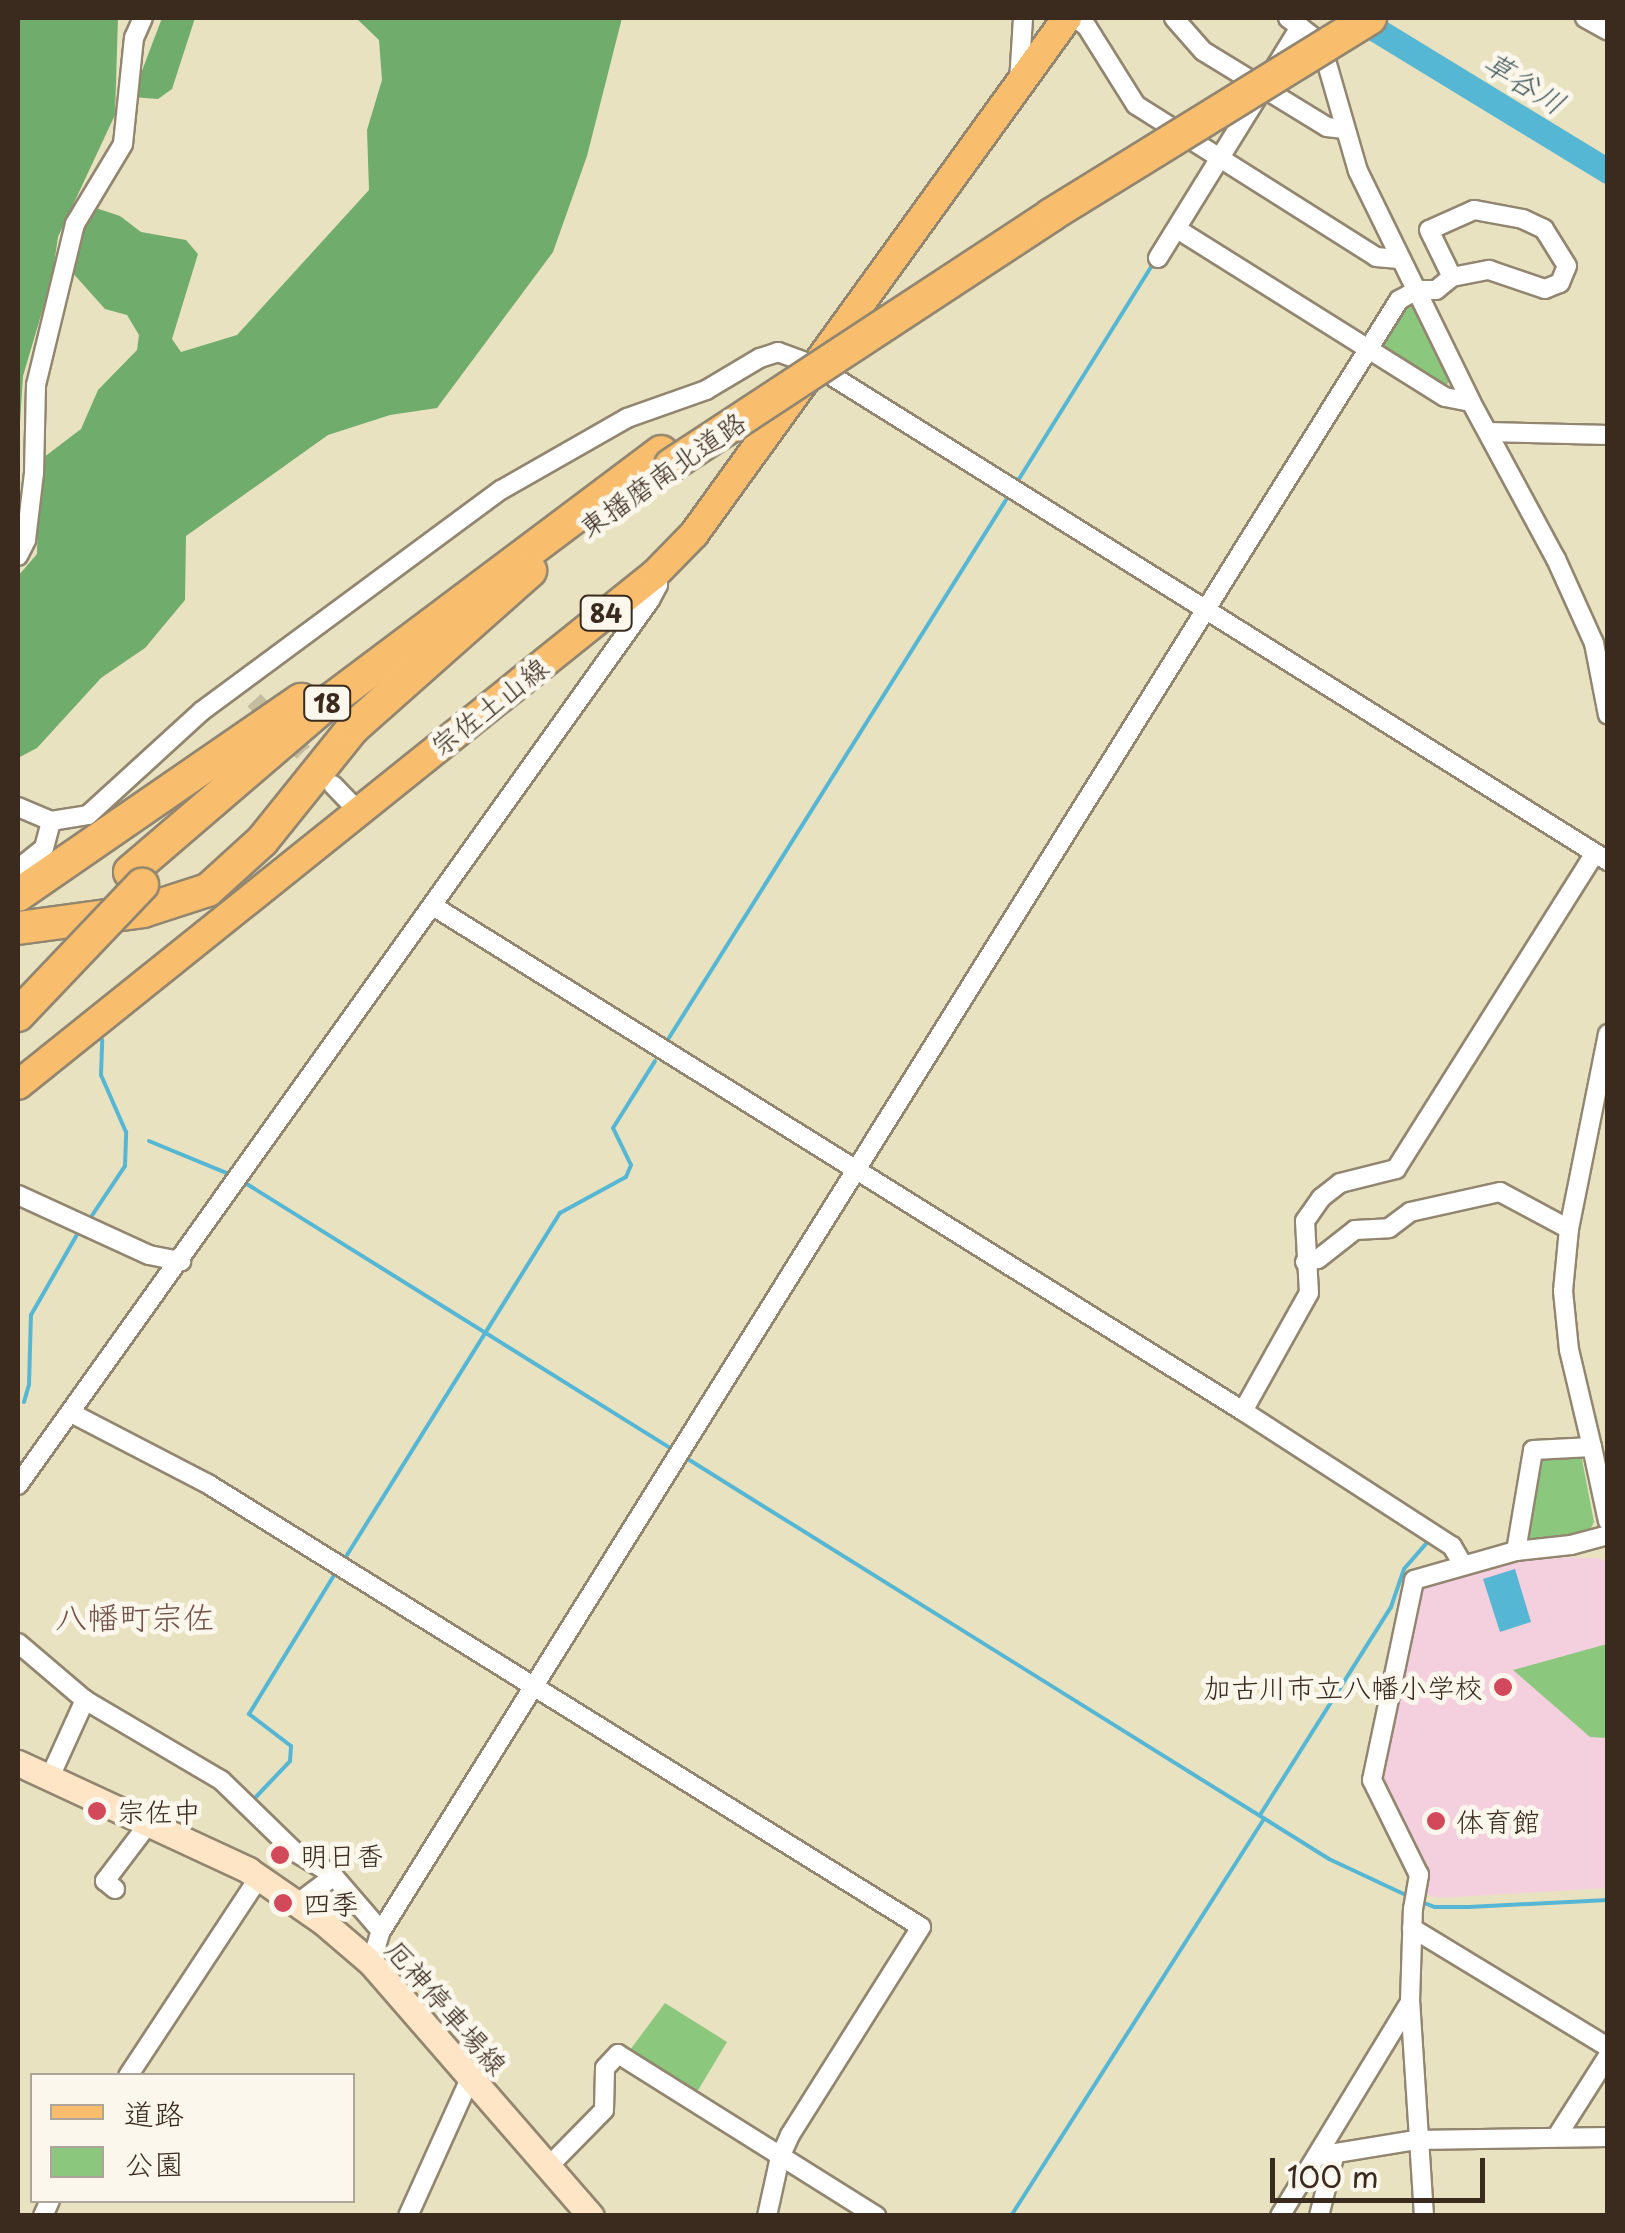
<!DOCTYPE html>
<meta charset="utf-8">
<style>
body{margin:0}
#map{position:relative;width:1625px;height:2233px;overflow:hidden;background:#e9e2c1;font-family:"Playpen Sans","Klee One",sans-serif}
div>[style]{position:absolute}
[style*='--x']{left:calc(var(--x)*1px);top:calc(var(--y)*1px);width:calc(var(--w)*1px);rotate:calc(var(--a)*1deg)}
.built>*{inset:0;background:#f4cfde}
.green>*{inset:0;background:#8bc77d}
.forest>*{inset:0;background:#70ac6c}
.water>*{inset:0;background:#56b7d4}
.stream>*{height:4px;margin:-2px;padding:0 2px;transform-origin:2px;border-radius:2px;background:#56b7d4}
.river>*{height:25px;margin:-12.5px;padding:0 12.5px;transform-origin:12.5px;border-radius:12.5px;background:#56b7d4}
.minor-tunnel>*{height:18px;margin-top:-9px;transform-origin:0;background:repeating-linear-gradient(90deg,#c6bda0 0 18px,transparent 0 27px)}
.roads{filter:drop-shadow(2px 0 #928670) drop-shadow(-2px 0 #928670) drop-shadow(0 2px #928670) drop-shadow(0 -2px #928670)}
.minor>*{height:18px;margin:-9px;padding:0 9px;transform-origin:9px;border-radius:9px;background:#fff}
.secondary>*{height:25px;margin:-12.5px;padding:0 12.5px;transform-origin:12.5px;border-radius:12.5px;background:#fde5c5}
.primary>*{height:28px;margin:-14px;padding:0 14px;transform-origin:14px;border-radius:14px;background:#f9be6d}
.motorway>*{height:32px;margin:-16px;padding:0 16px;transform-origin:16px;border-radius:16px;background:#f9be6d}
.bridges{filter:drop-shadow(2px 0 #928670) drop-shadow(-2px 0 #928670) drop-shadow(0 2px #928670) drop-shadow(0 -2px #928670)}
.motorway-bridge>*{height:32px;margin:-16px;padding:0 16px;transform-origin:16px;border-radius:16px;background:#f9be6d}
.dots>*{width:28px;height:28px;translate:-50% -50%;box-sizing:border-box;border:5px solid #fbf7ec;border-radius:50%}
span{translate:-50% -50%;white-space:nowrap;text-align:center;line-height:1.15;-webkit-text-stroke:10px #fbf7ec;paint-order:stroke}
.shield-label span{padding:2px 8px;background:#fbf7ec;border:2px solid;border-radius:8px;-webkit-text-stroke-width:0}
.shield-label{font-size:25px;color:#3b2a1e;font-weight:700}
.street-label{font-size:28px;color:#3b2a1e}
.poi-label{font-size:28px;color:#3b2a1e}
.right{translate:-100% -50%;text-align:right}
.left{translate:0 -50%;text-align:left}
.water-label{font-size:30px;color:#445b5e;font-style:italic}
.quarter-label{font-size:32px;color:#735249}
.frame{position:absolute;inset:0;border:20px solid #3b2a1e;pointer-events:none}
.legend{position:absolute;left:30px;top:2073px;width:325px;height:130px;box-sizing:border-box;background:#fbf7ec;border:2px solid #aea59a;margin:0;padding:12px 18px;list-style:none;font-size:30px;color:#3b2a1e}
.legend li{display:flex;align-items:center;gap:20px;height:50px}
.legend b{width:50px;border:2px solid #aea59a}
.scale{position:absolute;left:1270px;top:2158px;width:215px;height:45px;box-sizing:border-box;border:5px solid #3b2a1e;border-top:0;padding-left:12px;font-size:30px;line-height:35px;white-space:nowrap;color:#3b2a1e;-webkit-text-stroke:8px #fbf7ec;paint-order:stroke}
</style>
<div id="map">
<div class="built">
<div style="clip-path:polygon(1526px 1557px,1600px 1558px,1607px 1563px,1607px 1888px,1439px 1898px,1427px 1895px,1428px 1876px,1385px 1798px,1379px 1769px,1420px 1590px,1426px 1583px)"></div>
</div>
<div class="green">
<div style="clip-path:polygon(1405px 303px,1414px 305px,1451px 379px,1444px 388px,1384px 350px,1382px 341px)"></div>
<div style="clip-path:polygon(1581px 1454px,1594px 1522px,1590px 1530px,1531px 1542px,1524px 1534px,1540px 1457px)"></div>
<div style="clip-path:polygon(1607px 1644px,1607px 1738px,1590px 1737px,1513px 1670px)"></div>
<div style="clip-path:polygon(665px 2003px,727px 2042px,694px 2097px,627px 2054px)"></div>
</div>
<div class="forest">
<div style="clip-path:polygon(18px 18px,118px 18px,115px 115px,58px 237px,52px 278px,23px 376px,18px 453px)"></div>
<div style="clip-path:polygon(162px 18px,195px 18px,172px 89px,158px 99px,132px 97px)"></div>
<div style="clip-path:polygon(356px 18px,622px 18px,587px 156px,553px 252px,437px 408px,390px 415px,328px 435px,186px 536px,185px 600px,145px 648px,101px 678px,37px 748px,18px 758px,18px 576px,37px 554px,39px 461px,81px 429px,98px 390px,137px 350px,139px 335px,127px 315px,105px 309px,71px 271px,80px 227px,93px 207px,120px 216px,141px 232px,186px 240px,198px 254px,172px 339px,181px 352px,237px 335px,369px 190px,367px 130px,382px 80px,379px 40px)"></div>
</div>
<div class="water">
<div style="clip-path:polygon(1515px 1569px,1531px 1622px,1500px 1632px,1483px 1579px)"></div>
</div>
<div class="stream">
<div style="--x:1019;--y:479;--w:253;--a:-58.1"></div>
<div style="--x:667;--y:1041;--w:638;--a:-57.93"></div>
<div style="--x:149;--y:1141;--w:92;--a:22.4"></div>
<div style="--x:242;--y:1181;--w:510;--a:31.95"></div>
<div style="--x:89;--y:1220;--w:65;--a:-56.3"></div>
<div style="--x:125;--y:1166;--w:34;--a:-88"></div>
<div style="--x:126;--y:1132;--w:62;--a:-113.7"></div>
<div style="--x:101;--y:1075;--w:35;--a:-88"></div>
<div style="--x:24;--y:1402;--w:18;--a:-74"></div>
<div style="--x:29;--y:1385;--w:70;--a:-88.4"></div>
<div style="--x:31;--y:1315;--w:95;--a:-60.2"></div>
<div style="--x:683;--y:1456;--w:761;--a:31.96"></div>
<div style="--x:1329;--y:1859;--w:89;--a:25.1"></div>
<div style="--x:347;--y:1555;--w:403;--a:-58.1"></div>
<div style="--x:560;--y:1213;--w:75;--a:-28.6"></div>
<div style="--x:626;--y:1177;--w:13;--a:-67"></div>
<div style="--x:631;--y:1165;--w:41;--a:-115.9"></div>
<div style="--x:613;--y:1128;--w:79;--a:-57.9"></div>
<div style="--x:260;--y:1806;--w:9;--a:-131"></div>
<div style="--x:254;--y:1799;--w:52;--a:-46.5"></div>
<div style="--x:290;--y:1761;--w:15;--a:-86"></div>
<div style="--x:291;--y:1746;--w:53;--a:-142.7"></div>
<div style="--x:249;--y:1714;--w:161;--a:-58.5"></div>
<div style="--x:1260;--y:1815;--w:246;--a:-57.8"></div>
<div style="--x:1391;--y:1607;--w:40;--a:-71.1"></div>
<div style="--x:1404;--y:1569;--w:37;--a:-49"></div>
<div style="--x:309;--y:1853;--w:6;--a:-9"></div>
<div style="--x:315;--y:1852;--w:34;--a:37"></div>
<div style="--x:1419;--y:1901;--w:17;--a:21"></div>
<div style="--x:1435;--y:1907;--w:34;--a:0"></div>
<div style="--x:1469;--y:1907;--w:139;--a:-2.9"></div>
<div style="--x:1011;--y:2216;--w:471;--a:-57.5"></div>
</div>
<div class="river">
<div style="--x:1357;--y:18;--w:294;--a:31.4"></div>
</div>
<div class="minor-tunnel">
<div style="--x:254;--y:700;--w:100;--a:47"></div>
</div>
<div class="roads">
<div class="minor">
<div style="--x:1076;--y:18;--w:14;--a:39"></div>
<div style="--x:1087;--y:27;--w:92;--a:57.9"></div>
<div style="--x:1136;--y:105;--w:284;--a:32.3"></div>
<div style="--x:1376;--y:257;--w:23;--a:5"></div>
<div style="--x:1174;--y:18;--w:44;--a:48.7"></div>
<div style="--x:1203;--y:51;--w:145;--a:31.5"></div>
<div style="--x:1327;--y:127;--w:17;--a:7"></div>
<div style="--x:1288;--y:18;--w:41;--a:37.1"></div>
<div style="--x:1321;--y:43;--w:133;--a:73.9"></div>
<div style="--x:1358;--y:171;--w:257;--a:63.9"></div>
<div style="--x:1471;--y:402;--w:179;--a:61.6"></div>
<div style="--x:1556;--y:559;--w:92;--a:65.7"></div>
<div style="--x:1594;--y:643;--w:73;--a:79"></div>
<div style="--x:1585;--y:18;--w:26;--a:29"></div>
<div style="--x:1273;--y:71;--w:52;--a:-58.5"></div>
<div style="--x:1019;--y:82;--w:64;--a:-86.4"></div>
<div style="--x:1177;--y:229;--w:316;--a:32.1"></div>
<div style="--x:1445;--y:397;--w:26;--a:11"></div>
<div style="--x:1158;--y:258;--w:194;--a:-58.3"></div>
<div style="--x:1488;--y:432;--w:120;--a:1.4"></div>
<div style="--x:18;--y:556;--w:18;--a:-63"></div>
<div style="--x:26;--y:540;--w:67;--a:-83.2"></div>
<div style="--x:34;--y:473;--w:88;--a:-88.7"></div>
<div style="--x:36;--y:385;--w:166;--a:-76.4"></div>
<div style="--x:75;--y:224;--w:93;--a:-59"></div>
<div style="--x:123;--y:144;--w:107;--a:-84.1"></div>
<div style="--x:134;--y:38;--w:22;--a:-66"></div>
<div style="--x:333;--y:785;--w:35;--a:46"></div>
<div style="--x:18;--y:807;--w:36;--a:23"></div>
<div style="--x:51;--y:821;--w:37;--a:-9"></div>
<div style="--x:88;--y:815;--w:154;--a:-42.4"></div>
<div style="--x:202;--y:711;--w:372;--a:-36.5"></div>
<div style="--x:501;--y:490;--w:145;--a:-29.7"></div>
<div style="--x:627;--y:418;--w:84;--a:-19.5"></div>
<div style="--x:706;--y:390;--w:63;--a:-30.7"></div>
<div style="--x:760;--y:358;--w:19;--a:-18"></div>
<div style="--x:778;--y:352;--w:40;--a:20.2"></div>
<div style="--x:816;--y:366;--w:934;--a:32.01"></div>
<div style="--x:18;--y:869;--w:33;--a:-39"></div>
<div style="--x:44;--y:848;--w:28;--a:-75"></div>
<div style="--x:433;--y:906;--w:955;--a:31.94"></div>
<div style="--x:1243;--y:1411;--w:249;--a:32.9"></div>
<div style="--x:1452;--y:1546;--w:20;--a:60"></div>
<div style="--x:18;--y:1195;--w:144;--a:24.6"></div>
<div style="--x:149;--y:1255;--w:33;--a:11"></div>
<div style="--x:1305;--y:1262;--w:13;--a:-13"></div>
<div style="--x:1318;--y:1259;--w:47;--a:-38.1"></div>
<div style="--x:1355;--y:1230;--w:34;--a:-3"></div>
<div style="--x:1389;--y:1228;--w:26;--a:-37"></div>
<div style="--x:1410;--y:1212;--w:92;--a:-12.5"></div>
<div style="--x:1500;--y:1192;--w:78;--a:28.2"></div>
<div style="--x:1243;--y:1411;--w:135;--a:-60.8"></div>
<div style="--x:1309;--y:1293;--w:72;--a:-93.2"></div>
<div style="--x:1305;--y:1221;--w:28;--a:-55"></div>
<div style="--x:1321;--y:1198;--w:24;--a:-38"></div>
<div style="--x:1340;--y:1183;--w:58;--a:-14"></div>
<div style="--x:1396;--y:1169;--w:373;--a:-57.8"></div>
<div style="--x:71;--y:1413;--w:154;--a:27.4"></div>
<div style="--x:208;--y:1484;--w:839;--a:31.85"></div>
<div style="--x:921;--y:1927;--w:246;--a:122.2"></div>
<div style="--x:790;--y:2135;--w:24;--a:114"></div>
<div style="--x:780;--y:2157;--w:60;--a:102.4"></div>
<div style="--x:1592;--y:1447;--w:76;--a:77.8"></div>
<div style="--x:18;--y:1485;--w:1087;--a:-54.47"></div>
<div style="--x:650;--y:600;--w:17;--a:-62"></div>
<div style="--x:658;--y:585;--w:11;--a:-105"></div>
<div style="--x:1516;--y:1551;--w:55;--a:-6.2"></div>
<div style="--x:1571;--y:1545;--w:38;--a:-15"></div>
<div style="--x:18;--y:1643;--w:88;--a:40.4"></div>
<div style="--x:85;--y:1700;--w:158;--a:30.5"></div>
<div style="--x:221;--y:1780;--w:103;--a:44.2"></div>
<div style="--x:295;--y:1852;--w:43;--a:30.7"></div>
<div style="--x:332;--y:1874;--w:75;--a:49.3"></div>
<div style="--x:50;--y:1777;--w:85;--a:-65.6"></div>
<div style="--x:115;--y:1889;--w:13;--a:-141"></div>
<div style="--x:105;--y:1881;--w:73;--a:-52.8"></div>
<div style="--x:298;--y:1903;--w:45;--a:-36.9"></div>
<div style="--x:1412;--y:1928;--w:229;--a:31.3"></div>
<div style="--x:371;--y:1963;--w:34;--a:-73"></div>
<div style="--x:381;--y:1931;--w:1923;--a:-58.03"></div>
<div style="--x:1399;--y:300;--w:21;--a:-29"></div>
<div style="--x:1417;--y:290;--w:19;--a:0"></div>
<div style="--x:1436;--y:290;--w:21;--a:-39"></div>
<div style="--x:1452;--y:277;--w:38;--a:-11"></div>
<div style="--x:1489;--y:270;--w:59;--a:18.7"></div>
<div style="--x:1545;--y:289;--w:16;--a:-22"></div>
<div style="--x:1560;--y:283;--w:18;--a:-68"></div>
<div style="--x:1567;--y:266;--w:44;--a:-121.9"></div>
<div style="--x:1544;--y:229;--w:23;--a:-155"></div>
<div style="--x:1523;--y:219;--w:50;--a:-169.6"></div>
<div style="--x:1474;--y:210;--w:49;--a:156"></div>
<div style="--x:1429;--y:230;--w:52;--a:63.9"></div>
<div style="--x:128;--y:2076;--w:238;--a:-56.6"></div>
<div style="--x:1557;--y:2136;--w:95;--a:-57.5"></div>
<div style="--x:1318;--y:2156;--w:99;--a:-9.3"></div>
<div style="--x:1416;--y:2140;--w:192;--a:-0.9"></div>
<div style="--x:548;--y:2167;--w:80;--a:-45.5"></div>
<div style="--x:604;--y:2110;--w:42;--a:-88.6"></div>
<div style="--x:605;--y:2068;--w:19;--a:-47"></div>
<div style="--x:618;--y:2054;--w:305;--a:32.1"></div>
<div style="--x:43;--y:2216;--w:17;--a:-66"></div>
<div style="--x:408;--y:2216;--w:150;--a:-65.7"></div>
<div style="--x:1280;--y:2216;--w:250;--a:-58.7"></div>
<div style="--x:1319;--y:2216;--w:61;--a:-75.7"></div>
<div style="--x:1424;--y:2216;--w:214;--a:-93.7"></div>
<div style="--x:1410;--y:2002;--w:93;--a:-88.2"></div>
<div style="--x:1413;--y:1909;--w:35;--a:-80"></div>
<div style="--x:1419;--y:1875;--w:106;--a:-116.3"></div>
<div style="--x:1372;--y:1780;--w:204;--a:-78.1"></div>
<div style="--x:1414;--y:1580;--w:106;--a:-15.9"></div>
<div style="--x:1516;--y:1551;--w:102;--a:-80.4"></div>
<div style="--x:1533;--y:1450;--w:59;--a:-2.9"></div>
<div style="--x:1592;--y:1447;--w:100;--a:-103.3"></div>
<div style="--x:1569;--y:1350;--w:59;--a:-95.8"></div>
<div style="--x:1563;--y:1291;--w:62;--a:-84.5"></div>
<div style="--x:1569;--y:1229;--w:199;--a:-78.7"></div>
</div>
<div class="secondary">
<div style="--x:18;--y:1763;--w:254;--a:24.9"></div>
<div style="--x:248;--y:1870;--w:90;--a:34.6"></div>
<div style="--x:322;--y:1921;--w:65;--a:40.6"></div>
<div style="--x:371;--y:1963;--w:335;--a:49"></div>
</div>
<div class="primary">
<div style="--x:18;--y:1085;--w:817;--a:-38.74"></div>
<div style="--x:655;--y:574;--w:56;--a:-45.7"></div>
<div style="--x:694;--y:534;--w:637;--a:-54.14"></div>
</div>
<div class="motorway">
<div style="--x:130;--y:872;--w:265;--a:-40.6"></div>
<div style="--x:331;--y:700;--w:413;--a:-36.9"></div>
<div style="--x:18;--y:895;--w:344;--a:-34.6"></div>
<div style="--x:18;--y:928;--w:126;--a:-7.7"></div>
<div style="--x:143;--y:911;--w:68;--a:-17.9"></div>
<div style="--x:208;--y:890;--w:73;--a:-42.2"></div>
<div style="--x:262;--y:841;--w:145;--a:-51.2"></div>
<div style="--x:353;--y:728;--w:237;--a:-41.6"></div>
</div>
</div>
<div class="bridges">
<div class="motorway-bridge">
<div style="--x:671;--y:465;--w:455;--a:-33.3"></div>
<div style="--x:1051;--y:215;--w:375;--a:-31.7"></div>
<div style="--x:18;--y:1015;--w:180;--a:-46.4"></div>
</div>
</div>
<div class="dots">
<div style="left:1503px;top:1687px;background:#d1495b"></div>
<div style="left:97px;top:1811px;background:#d1495b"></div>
<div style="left:1436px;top:1821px;background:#d1495b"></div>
<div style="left:280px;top:1855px;background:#d1495b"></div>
<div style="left:283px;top:1903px;background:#d1495b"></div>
</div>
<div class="shield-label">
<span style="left:606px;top:613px">84</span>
<span style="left:327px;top:703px">18</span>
</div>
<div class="street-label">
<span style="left:662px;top:474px;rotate:-35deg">東播磨南北道路</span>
<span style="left:489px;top:706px;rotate:-38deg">宗佐土山線</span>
<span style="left:447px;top:2007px;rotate:49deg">厄神停車場線</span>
</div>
<div class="poi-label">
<span class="right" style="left:1483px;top:1687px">加古川市立八幡小学校</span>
<span class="left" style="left:117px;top:1811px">宗佐中</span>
<span class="left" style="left:1456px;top:1821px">体育館</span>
<span class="left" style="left:300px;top:1855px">明日香</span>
<span class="left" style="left:303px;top:1903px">四季</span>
</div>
<div class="water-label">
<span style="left:1525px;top:82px;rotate:32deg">草谷川</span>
</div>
<div class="quarter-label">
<span style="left:135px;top:1616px">八幡町宗佐</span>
</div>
<div class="frame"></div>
<ul class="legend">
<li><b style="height:12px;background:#f9be6d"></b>道路</li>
<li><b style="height:28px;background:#8bc77d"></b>公園</li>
</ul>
<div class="scale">100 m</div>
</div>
